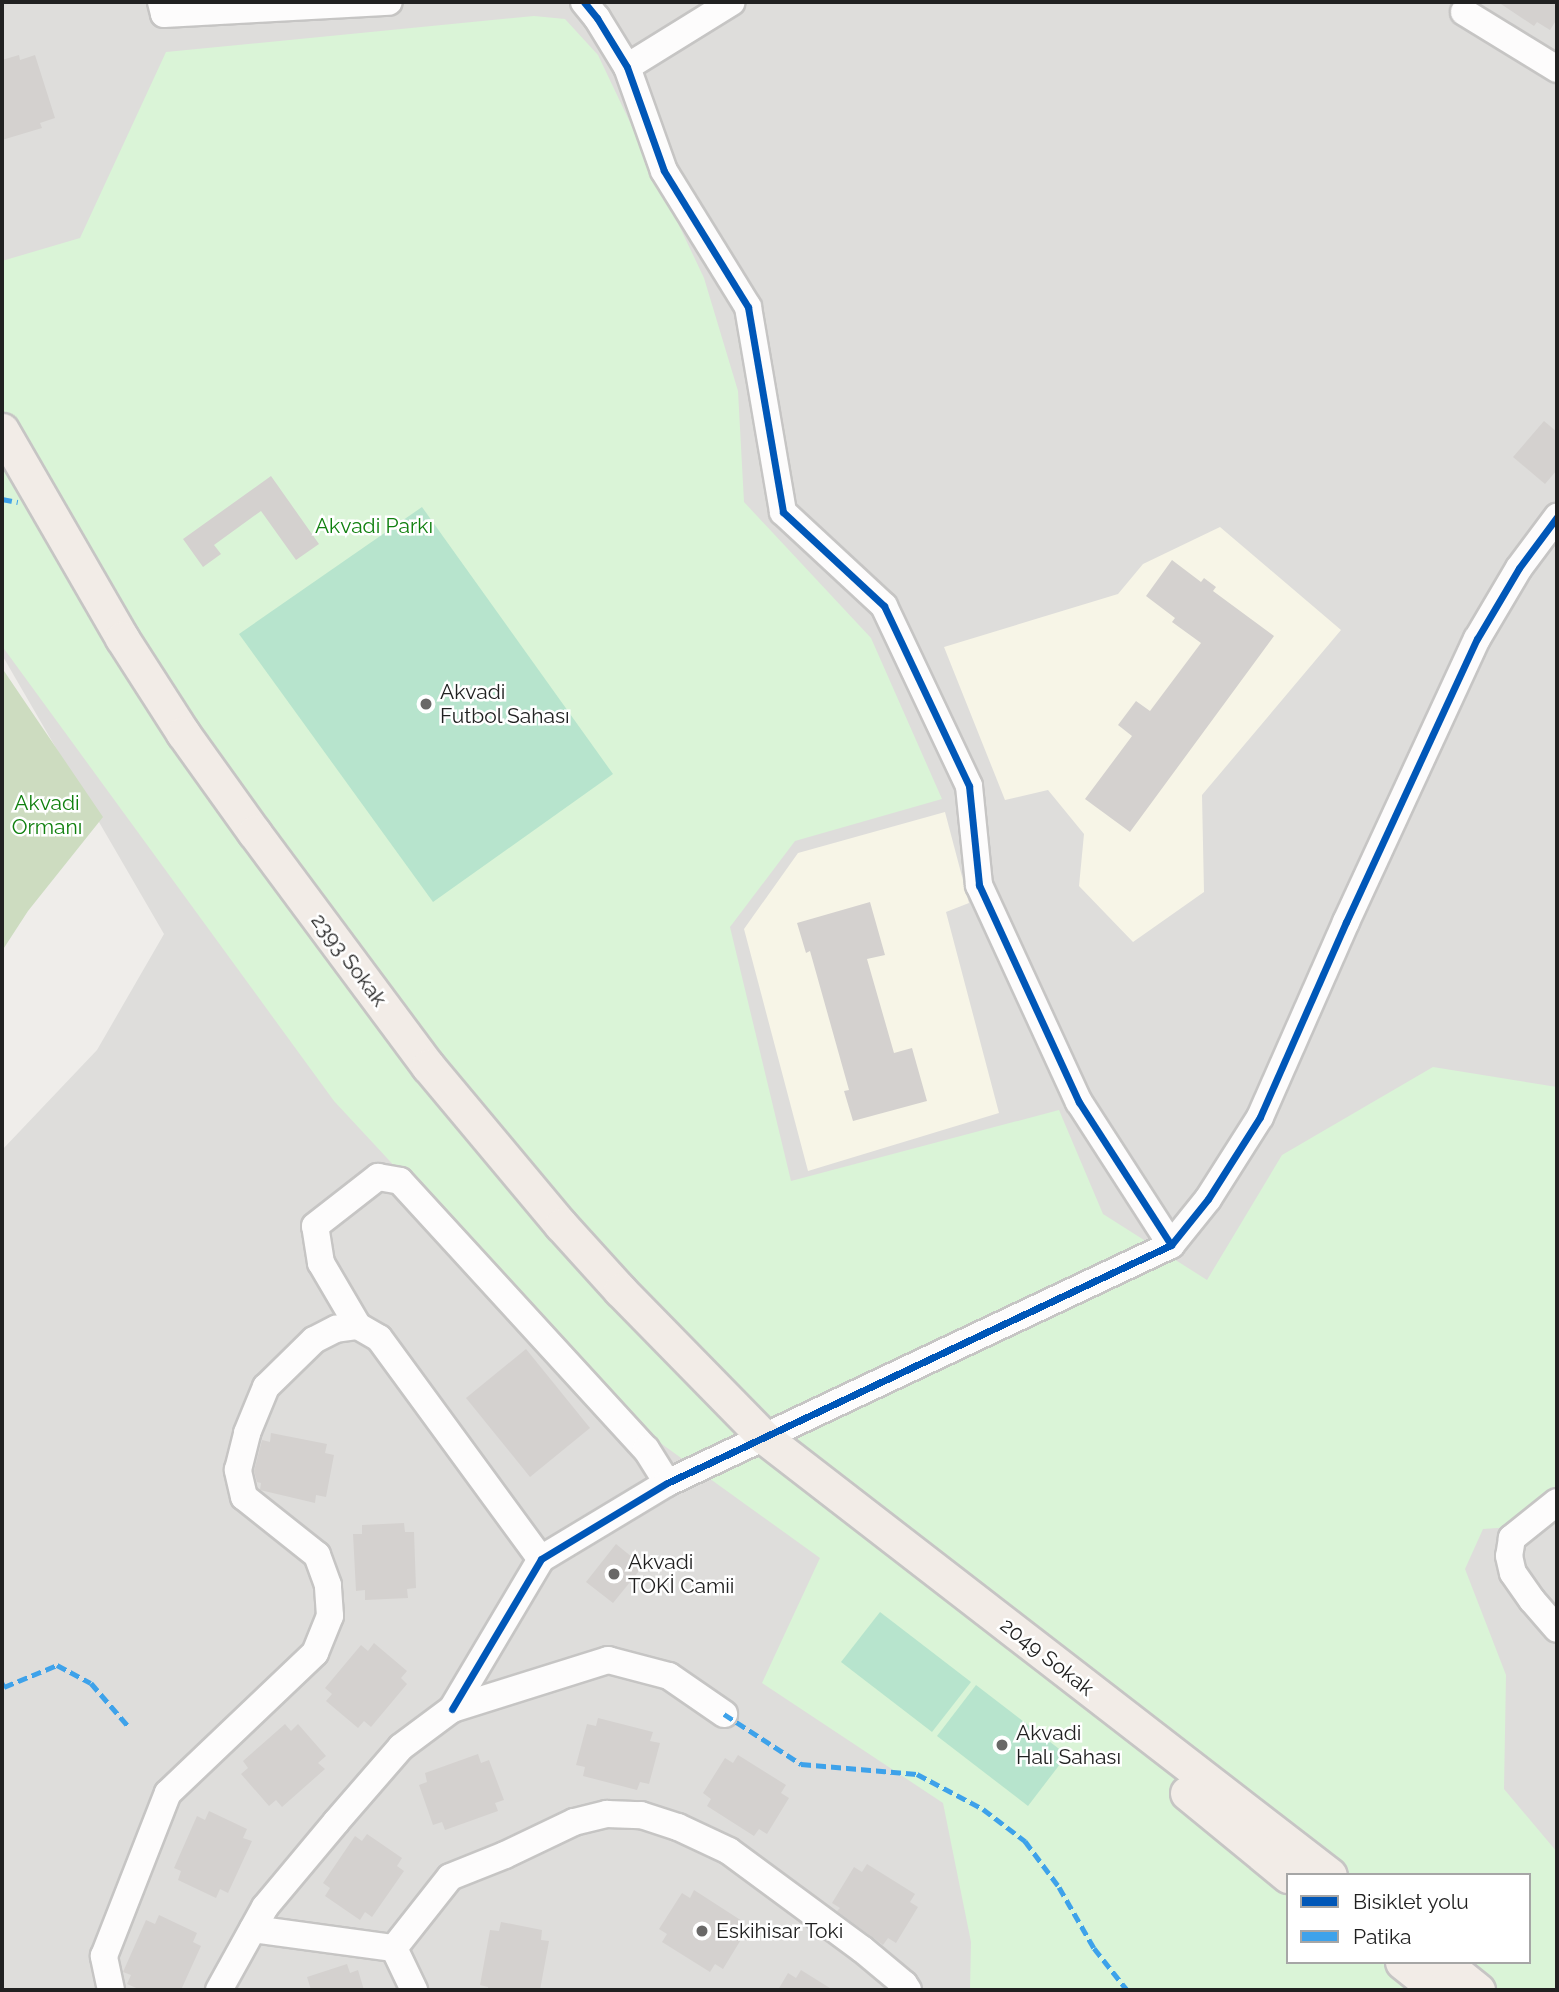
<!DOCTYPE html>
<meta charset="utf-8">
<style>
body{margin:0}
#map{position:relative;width:1559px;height:1992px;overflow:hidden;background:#efedea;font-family:Raleway,sans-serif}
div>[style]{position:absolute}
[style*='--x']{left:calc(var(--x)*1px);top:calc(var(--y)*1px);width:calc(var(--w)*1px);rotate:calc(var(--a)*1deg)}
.residential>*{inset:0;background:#dedddb}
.education>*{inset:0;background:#f7f5e7}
.forest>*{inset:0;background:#cddcc0}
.park>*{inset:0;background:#daf4d7}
.pitch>*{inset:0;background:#b7e4cd}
.building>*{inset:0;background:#d4d1cf}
.roads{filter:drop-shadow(2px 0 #c6c5c4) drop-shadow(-2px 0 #c6c5c4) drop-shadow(0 2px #c6c5c4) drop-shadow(0 -2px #c6c5c4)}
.minor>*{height:26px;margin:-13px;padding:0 13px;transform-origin:13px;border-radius:13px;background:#fdfcfc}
.major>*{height:33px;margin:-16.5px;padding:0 16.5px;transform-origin:16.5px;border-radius:16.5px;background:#f2ece7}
.quiet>*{height:5px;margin-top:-2.5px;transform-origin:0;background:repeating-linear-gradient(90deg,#3ea2ea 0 10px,transparent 0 15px)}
.cycleway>*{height:7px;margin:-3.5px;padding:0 3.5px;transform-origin:3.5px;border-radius:3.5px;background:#0057b8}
.dots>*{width:19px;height:19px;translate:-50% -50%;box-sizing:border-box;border:4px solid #fff;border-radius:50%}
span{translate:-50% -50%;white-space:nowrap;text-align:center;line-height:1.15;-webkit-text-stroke:5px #fff;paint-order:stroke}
.park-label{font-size:21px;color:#10800f}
.poi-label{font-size:21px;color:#212121}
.left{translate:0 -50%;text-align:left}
.street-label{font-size:21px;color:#212121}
.frame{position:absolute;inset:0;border:4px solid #212121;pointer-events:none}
.legend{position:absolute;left:1286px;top:1873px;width:245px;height:91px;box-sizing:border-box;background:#fff;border:2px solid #a6a6a6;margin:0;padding:9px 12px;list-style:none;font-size:21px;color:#212121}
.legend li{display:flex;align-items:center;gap:14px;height:35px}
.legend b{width:35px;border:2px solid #a6a6a6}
</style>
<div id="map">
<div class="residential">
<div style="clip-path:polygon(evenodd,2px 2px,1557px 2px,1557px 1990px,2px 1990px,2px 1150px,97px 1050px,164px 934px,2px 655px,2px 2px,1288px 1875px,1529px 1875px,1529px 1962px,1288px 1962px,1288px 1875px)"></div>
</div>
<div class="education">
<div style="clip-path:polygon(1220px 527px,1341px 630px,1202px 795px,1204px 892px,1133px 942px,1079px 886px,1084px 834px,1048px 790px,1005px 800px,944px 647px,1118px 594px,1143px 564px)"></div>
<div style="clip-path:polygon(945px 812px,969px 903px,946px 912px,999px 1113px,808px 1171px,744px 929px,798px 853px)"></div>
</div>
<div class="forest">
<div style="clip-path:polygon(2px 668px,103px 817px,28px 911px,2px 951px)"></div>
</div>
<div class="park">
<div style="clip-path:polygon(evenodd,534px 16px,565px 19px,598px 55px,704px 278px,738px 391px,744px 502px,871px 638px,942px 799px,795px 841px,730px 927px,791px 1181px,1059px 1110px,1103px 1214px,1207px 1280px,1282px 1155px,1433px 1067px,1557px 1087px,1557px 1524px,1483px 1529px,1465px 1569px,1506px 1675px,1504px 1789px,1557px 1852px,1557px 1990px,970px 1990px,971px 1942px,943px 1803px,762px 1683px,820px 1558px,634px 1424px,334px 1101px,2px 646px,2px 261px,80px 238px,166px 52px,534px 16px,1288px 1875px,1529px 1875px,1529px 1962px,1288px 1962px,1288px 1875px)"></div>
</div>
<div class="pitch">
<div style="clip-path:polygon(422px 507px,613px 774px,433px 902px,239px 634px)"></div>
<div style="clip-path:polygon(880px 1612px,971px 1682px,932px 1732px,841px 1662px)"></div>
<div style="clip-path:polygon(976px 1685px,1067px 1755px,1028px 1806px,937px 1736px)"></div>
</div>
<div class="building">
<div style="clip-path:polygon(1498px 2px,1557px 2px,1557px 19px,1550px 30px,1537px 22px,1534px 26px)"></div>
<div style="clip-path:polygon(19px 55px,20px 60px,35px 55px,55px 118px,40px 123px,42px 128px,2px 140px,2px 60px)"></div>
<div style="clip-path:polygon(1544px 421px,1557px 432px,1557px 470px,1545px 484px,1513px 457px)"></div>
<div style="clip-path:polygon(271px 476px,319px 544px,296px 560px,261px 511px,214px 545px,221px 554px,203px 567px,183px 539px)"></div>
<div style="clip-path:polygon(1172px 560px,1201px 582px,1204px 578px,1216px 587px,1213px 591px,1274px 636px,1130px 832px,1085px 799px,1132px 736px,1118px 725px,1136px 701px,1150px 711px,1201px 643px,1172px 622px,1175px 618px,1146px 596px)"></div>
<div style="clip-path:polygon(870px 902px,885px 955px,867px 959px,894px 1053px,912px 1048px,927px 1101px,853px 1121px,844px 1091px,849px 1090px,810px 951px,806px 953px,797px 923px)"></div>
<div style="clip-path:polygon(526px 1349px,590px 1428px,530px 1477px,466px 1398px)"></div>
<div style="clip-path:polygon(271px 1433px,327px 1444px,325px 1453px,334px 1455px,326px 1497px,316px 1495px,315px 1503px,260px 1490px,261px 1483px,257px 1482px,254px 1471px,262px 1440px,270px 1442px)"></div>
<div style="clip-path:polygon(404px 1523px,405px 1532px,414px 1532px,416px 1588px,407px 1589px,408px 1598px,365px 1600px,365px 1590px,356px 1591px,353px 1534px,362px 1534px,362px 1525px)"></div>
<div style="clip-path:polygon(616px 1544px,643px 1566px,613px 1603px,586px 1582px)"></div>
<div style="clip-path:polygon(374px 1643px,407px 1671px,401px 1678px,407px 1684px,371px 1727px,364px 1721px,358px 1728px,326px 1701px,332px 1694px,325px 1688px,361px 1645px,368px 1651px)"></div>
<div style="clip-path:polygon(598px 1718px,653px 1732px,650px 1741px,660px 1743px,649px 1784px,640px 1782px,637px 1790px,583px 1776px,585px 1767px,576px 1765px,587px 1724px,596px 1726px)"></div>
<div style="clip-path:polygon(285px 1724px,291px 1731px,298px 1724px,326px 1756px,318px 1763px,325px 1769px,282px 1807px,276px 1800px,269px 1806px,241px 1774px,248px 1768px,243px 1761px)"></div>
<div style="clip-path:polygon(478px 1754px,481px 1763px,489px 1760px,504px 1800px,495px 1803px,498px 1811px,445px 1830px,442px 1822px,433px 1825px,419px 1785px,427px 1782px,425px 1773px)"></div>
<div style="clip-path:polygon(738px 1755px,786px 1785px,781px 1793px,789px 1798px,767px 1834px,759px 1829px,754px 1836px,707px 1806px,711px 1799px,703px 1793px,725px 1758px,733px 1763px)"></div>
<div style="clip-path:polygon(209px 1811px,247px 1829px,243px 1838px,252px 1841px,228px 1893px,220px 1889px,216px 1898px,178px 1880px,181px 1871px,174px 1868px,197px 1816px,205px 1820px)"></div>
<div style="clip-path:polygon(367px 1834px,402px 1858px,397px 1866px,404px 1871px,372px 1917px,365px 1912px,360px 1920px,325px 1896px,330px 1888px,323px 1883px,355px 1836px,362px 1841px)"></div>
<div style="clip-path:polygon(867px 1864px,915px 1894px,910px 1902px,918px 1907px,896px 1943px,888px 1938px,883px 1945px,837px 1911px,840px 1908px,832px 1903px,854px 1867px,862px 1872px)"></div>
<div style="clip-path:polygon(694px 1890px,742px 1921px,737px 1928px,745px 1933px,723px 1969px,715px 1964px,710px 1972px,662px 1942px,667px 1934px,659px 1929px,682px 1893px,690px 1898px)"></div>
<div style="clip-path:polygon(159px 1915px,197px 1933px,193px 1942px,201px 1946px,181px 1990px,141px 1990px,127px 1984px,131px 1975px,123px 1972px,146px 1920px,155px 1924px)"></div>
<div style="clip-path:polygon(501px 1922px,542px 1930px,541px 1940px,549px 1941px,540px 1990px,488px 1990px,488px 1987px,480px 1985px,490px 1930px,499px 1931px)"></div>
<div style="clip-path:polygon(347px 1964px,350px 1973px,358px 1970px,364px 1990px,311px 1990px,307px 1977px)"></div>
<div style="clip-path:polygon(801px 1970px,833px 1990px,778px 1990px,788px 1973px,796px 1978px)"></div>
</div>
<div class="roads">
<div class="minor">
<div style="--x:161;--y:2;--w:12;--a:76"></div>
<div style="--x:164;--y:14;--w:225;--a:-3.1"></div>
<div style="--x:584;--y:2;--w:21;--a:51"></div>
<div style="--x:597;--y:18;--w:57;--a:58.5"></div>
<div style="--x:627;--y:67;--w:110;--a:70.4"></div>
<div style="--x:664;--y:171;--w:160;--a:58.3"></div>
<div style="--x:748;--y:307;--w:208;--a:80.3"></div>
<div style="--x:783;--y:512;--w:138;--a:42.9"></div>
<div style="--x:884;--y:606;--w:199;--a:64.7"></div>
<div style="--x:969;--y:786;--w:100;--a:84.2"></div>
<div style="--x:979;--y:885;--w:239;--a:65.3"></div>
<div style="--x:1079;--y:1102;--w:170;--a:57.2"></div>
<div style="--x:1464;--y:12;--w:109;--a:31.5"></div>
<div style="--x:627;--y:67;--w:123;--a:-31.8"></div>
<div style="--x:358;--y:1326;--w:73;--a:-120.4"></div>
<div style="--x:321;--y:1263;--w:37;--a:-99"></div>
<div style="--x:315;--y:1226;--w:80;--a:-37.9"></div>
<div style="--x:378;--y:1177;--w:22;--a:10"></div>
<div style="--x:400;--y:1181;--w:364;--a:47.5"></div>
<div style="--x:646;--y:1449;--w:40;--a:58"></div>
<div style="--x:1557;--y:1502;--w:58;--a:141.3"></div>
<div style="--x:1512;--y:1538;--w:18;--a:99"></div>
<div style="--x:1509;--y:1556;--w:17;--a:77"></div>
<div style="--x:1513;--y:1573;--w:33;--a:55"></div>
<div style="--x:1532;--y:1600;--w:38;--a:49"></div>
<div style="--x:452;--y:1709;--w:174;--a:-59.3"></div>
<div style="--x:541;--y:1559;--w:147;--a:-31.1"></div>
<div style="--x:667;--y:1483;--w:557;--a:-25.28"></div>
<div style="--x:1171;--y:1245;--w:59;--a:-51.2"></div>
<div style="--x:1208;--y:1199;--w:97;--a:-57.6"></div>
<div style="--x:1260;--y:1117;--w:213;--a:-66.2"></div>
<div style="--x:1346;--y:922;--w:312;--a:-65.2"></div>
<div style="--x:1477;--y:639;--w:82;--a:-59.4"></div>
<div style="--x:1519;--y:568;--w:64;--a:-53.3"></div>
<div style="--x:253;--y:1929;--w:142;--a:7.7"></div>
<div style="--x:394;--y:1948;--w:90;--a:-51.7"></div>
<div style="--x:450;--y:1877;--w:59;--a:-21.8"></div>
<div style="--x:505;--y:1855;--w:76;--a:-25.6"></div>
<div style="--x:574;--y:1822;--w:34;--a:-14"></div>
<div style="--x:607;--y:1814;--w:34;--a:2"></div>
<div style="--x:641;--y:1815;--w:39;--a:18"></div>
<div style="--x:678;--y:1827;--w:56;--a:25.2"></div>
<div style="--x:729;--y:1851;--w:165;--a:36.4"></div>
<div style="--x:862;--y:1949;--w:55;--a:39.8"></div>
<div style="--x:904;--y:1984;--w:7;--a:56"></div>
<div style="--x:394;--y:1948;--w:47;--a:64.5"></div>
<div style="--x:111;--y:1990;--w:35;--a:-102"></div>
<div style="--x:104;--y:1956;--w:175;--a:-68.6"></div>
<div style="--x:168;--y:1793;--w:203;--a:-43.6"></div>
<div style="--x:315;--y:1653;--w:40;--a:-68"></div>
<div style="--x:330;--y:1616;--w:31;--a:-94"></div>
<div style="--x:328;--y:1585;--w:32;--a:-110"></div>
<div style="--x:317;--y:1555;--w:93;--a:-141.5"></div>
<div style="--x:244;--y:1497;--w:28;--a:-103"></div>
<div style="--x:238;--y:1470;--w:38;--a:-76"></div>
<div style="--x:247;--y:1433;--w:50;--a:-67.6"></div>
<div style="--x:266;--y:1387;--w:67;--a:-44.4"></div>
<div style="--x:314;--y:1340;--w:25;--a:-27"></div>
<div style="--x:336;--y:1329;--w:22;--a:-8"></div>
<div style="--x:358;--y:1326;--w:24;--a:30"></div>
<div style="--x:379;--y:1338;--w:274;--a:53.8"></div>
<div style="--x:219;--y:1990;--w:95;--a:-61"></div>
<div style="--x:265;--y:1907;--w:111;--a:-50.1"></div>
<div style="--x:336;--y:1822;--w:99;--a:-49.1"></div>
<div style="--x:401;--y:1747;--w:64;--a:-36.7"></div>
<div style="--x:452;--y:1709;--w:164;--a:-17.4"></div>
<div style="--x:608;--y:1660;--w:63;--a:14.7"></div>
<div style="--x:669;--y:1676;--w:67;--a:34.6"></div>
</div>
<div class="major">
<div style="--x:2;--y:430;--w:240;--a:60"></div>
<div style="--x:122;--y:638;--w:113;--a:57.3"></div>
<div style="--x:183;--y:733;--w:122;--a:54.4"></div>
<div style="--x:254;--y:832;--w:292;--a:53.4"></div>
<div style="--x:428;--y:1066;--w:207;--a:50.1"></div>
<div style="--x:561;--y:1225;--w:88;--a:47.8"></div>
<div style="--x:620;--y:1290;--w:207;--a:45.6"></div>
<div style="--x:765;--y:1438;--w:714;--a:37.72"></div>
<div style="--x:1187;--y:1793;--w:131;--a:39.4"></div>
<div style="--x:1402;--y:1962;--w:45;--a:38.7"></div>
<div style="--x:1443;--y:1962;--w:45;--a:38.7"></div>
</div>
</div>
<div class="quiet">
<div style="--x:2;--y:499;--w:16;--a:11"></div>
<div style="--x:2;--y:1683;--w:4;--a:63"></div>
<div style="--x:4;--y:1687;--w:57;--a:-22.5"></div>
<div style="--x:57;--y:1665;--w:38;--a:28"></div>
<div style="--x:91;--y:1683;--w:57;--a:49.3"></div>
<div style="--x:724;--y:1714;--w:92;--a:33"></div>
<div style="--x:801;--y:1764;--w:116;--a:4.9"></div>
<div style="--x:917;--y:1774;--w:75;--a:27.9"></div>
<div style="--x:983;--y:1809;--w:53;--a:37.3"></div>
<div style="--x:1025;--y:1841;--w:57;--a:53.5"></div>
<div style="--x:1059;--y:1887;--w:70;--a:60.2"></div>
<div style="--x:1094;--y:1948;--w:53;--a:51.8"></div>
</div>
<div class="cycleway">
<div style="--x:584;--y:2;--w:21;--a:51"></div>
<div style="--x:597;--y:18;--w:57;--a:58.5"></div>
<div style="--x:627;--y:67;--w:110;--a:70.4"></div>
<div style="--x:664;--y:171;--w:160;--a:58.3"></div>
<div style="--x:748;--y:307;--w:208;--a:80.3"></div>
<div style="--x:783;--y:512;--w:138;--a:42.9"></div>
<div style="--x:884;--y:606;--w:199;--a:64.7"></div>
<div style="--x:969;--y:786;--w:100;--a:84.2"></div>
<div style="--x:979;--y:885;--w:239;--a:65.3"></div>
<div style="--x:1079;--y:1102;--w:170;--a:57.2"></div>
<div style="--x:452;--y:1709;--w:174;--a:-59.3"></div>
<div style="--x:541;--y:1559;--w:147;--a:-31.1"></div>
<div style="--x:667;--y:1483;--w:557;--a:-25.28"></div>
<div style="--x:1171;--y:1245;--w:59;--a:-51.2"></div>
<div style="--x:1208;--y:1199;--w:97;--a:-57.6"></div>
<div style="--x:1260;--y:1117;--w:213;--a:-66.2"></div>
<div style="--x:1346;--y:922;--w:312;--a:-65.2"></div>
<div style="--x:1477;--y:639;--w:82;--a:-59.4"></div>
<div style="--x:1519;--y:568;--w:64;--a:-53.3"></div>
</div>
<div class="dots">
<div style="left:426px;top:704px;background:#696867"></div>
<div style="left:614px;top:1574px;background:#696867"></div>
<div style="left:1002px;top:1745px;background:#696867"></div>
<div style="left:702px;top:1931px;background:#696867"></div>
</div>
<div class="park-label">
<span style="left:374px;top:526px">Akvadi Parkı</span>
<span style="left:47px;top:815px">Akvadi<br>Ormanı</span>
</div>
<div class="poi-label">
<span class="left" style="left:440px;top:704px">Akvadi<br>Futbol Sahası</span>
<span class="left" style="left:628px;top:1574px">Akvadi<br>TOKİ Camii</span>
<span class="left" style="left:1016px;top:1745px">Akvadi<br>Halı Sahası</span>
<span class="left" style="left:716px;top:1931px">Eskihisar Toki</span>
</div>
<div class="street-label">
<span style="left:349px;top:960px;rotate:53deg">2393 Sokak</span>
<span style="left:1047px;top:1657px;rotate:38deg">2049 Sokak</span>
</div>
<div class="frame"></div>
<ul class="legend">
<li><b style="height:9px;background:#0057b8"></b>Bisiklet yolu</li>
<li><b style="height:9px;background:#3ea2ea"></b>Patika</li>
</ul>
</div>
